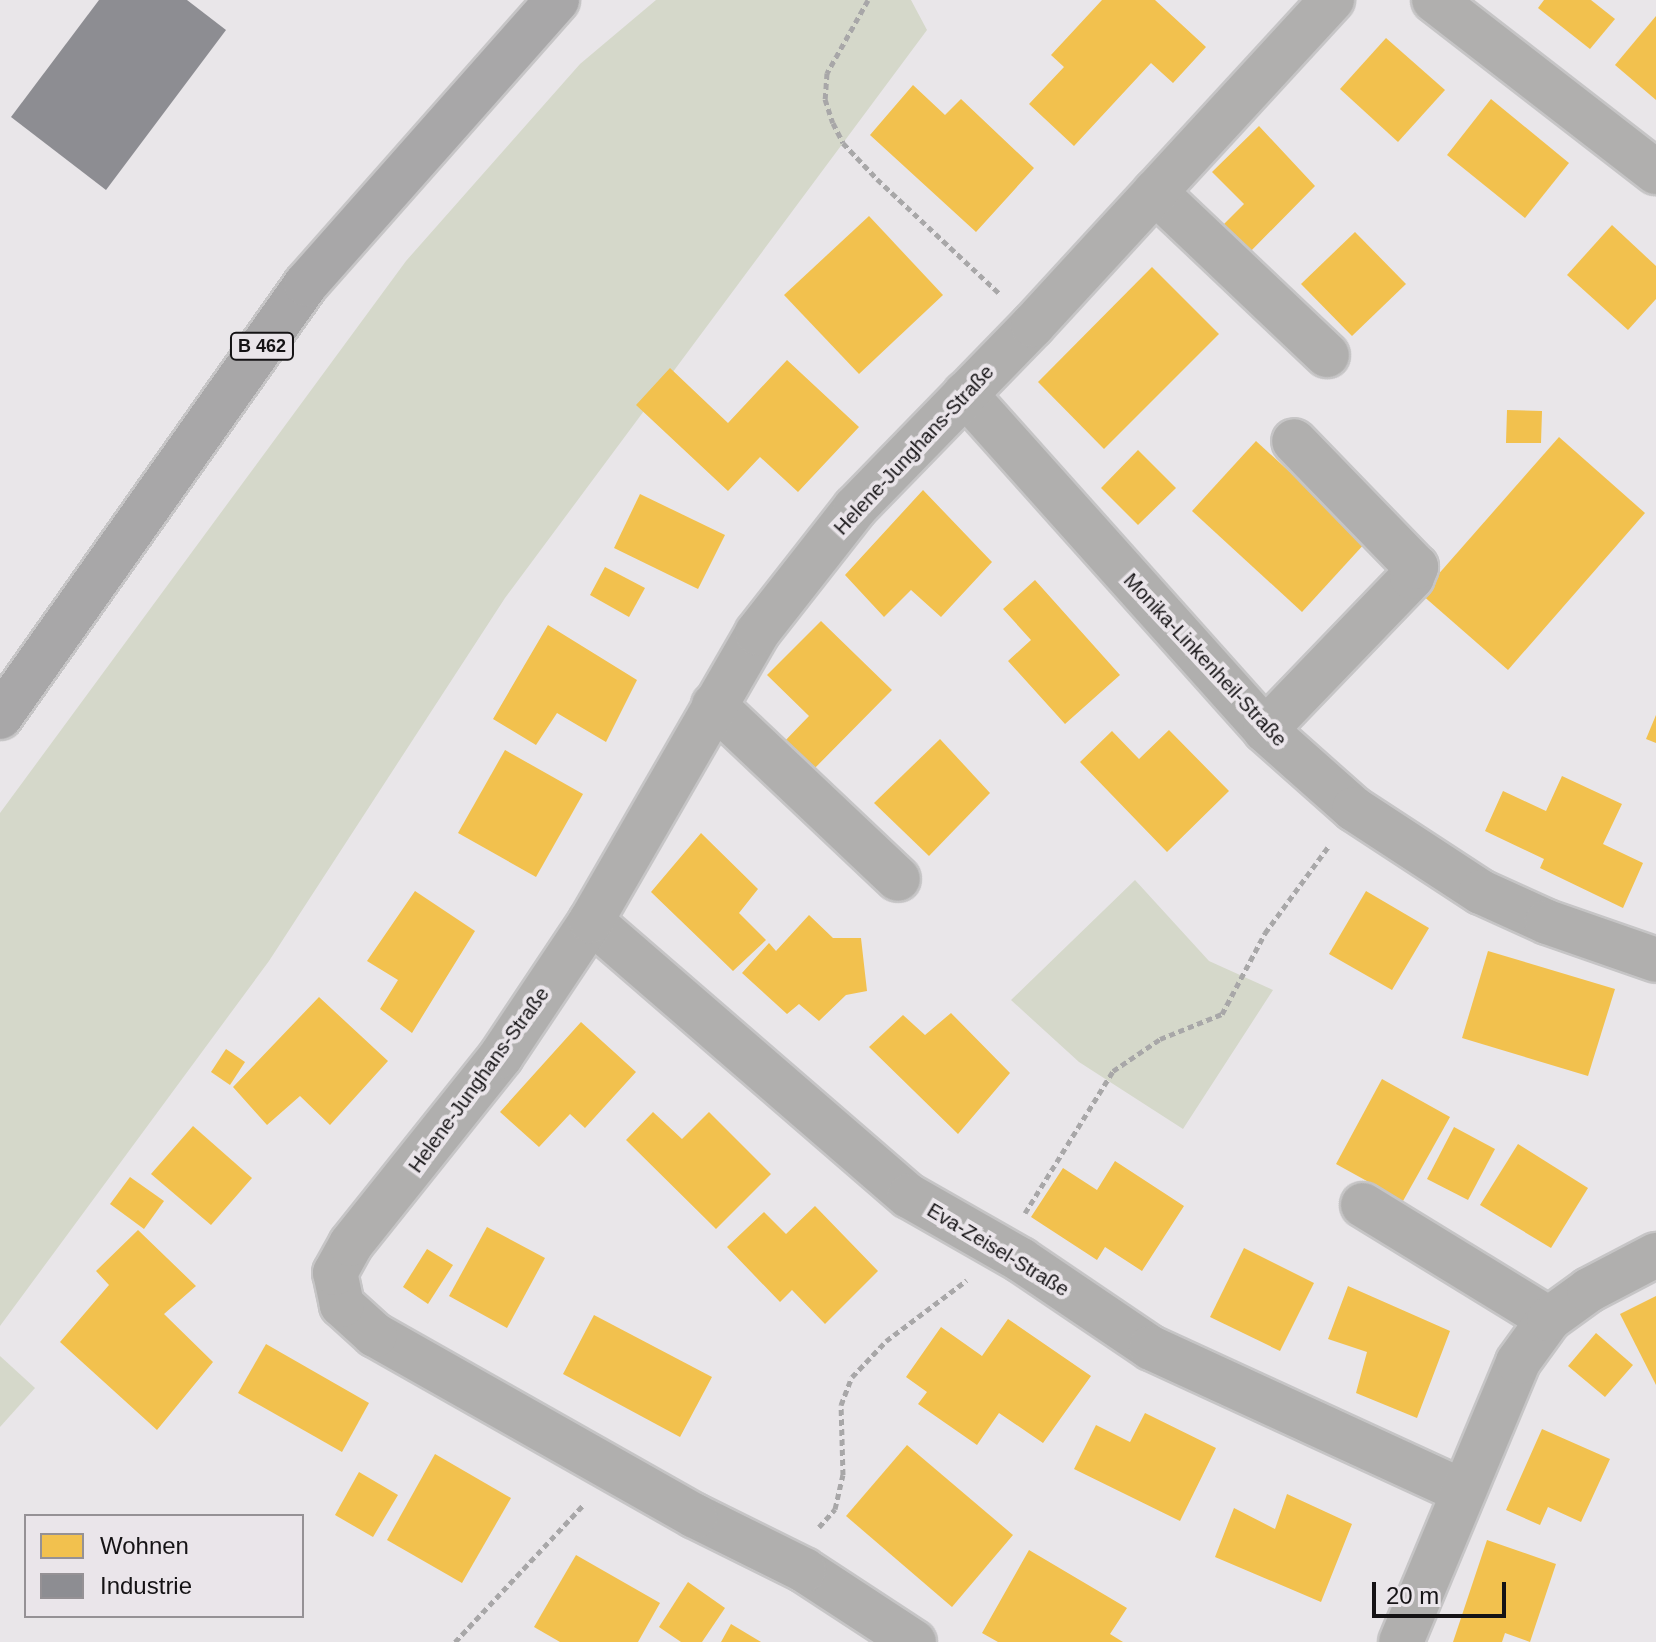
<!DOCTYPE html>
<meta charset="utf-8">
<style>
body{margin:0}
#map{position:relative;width:1656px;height:1642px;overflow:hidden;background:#e9e6e9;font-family:Arial,sans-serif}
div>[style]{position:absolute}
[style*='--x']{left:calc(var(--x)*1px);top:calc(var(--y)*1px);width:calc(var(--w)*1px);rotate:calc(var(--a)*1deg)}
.green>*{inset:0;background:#d5d8ca}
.homes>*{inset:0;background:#f2c14e}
.industry>*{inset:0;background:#8d8d92}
.path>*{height:5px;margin-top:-2.5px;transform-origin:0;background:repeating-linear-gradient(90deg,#a8a7a8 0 6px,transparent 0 10px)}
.roads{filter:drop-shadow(2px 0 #c6c5c6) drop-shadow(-2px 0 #c6c5c6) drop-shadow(0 2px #c6c5c6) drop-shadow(0 -2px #c6c5c6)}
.minor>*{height:44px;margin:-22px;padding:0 22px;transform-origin:22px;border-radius:22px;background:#b0afae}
.major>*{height:44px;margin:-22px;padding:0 22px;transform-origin:22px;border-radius:22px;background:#a8a7a8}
span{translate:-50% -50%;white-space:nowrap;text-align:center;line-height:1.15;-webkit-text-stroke:8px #eae5ea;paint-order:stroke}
.shield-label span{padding:2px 6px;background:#eae5ea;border:2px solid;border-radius:6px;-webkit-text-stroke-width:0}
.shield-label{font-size:18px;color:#151315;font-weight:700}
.street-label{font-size:20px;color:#151315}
.legend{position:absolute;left:24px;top:1514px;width:280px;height:104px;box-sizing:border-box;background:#eae5ea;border:2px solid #959195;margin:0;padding:10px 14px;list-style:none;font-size:24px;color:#151315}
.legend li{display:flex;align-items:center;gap:16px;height:40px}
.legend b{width:40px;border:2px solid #959195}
.scale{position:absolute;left:1372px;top:1582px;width:134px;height:36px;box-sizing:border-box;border:4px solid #151315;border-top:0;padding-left:10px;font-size:24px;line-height:28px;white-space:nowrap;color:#151315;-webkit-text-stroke:6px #eae5ea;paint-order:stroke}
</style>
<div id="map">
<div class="green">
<div style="clip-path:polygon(656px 0,911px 0,927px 30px,505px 598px,269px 961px,0 1326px,0 813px,406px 261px,580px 64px)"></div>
<div style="clip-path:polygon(1135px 880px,1209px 961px,1273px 990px,1183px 1129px,1079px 1062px,1011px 1000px)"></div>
<div style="clip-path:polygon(0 1356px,35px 1388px,0 1427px)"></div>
</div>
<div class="homes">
<div style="clip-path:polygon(1102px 0,1155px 0,1206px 47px,1173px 83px,1151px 63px,1074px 146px,1029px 104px,1064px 67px,1051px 55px)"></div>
<div style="clip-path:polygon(1544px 0,1591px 0,1615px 19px,1590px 49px,1538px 8px)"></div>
<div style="clip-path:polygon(1656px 16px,1656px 100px,1615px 65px)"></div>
<div style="clip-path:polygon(1386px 38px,1445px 90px,1398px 142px,1340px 89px)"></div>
<div style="clip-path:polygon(913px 85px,945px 115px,961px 99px,1034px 168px,976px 232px,870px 135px)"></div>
<div style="clip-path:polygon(1491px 99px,1569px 163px,1525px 218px,1447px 155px)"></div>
<div style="clip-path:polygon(1259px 126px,1315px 186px,1245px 257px,1219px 229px,1244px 204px,1212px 172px)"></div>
<div style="clip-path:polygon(869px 216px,943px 295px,859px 374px,784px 295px)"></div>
<div style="clip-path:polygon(1612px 225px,1656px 266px,1656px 299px,1628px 330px,1567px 275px)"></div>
<div style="clip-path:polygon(1355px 232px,1406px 284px,1352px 336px,1301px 284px)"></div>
<div style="clip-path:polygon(1152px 267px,1219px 334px,1104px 449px,1038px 382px)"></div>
<div style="clip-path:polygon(787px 360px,859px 427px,798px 492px,760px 457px,728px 491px,636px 405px,670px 368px,728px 423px)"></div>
<div style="clip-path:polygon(1507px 410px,1542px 411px,1541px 443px,1506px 443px)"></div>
<div style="clip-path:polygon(1559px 437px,1645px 513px,1508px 670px,1421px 594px)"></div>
<div style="clip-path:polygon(1256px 441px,1366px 542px,1302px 612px,1192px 511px)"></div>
<div style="clip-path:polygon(1138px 450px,1176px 488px,1138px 525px,1101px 488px)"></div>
<div style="clip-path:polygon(923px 490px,992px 562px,941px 617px,911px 590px,884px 617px,845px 575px)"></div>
<div style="clip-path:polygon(640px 494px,725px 535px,698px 589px,614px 548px)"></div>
<div style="clip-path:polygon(605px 567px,645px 588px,629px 617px,590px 595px)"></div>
<div style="clip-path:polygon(1035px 580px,1120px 675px,1065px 724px,1008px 661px,1031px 640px,1003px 609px)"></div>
<div style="clip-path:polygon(821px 621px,892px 690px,809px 774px,781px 745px,809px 716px,767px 675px)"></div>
<div style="clip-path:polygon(548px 625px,637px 680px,606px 742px,557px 713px,536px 745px,493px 719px)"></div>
<div style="clip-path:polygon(1656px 715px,1656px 743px,1646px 739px)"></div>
<div style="clip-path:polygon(1169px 730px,1229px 791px,1167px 852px,1080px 762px,1112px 731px,1139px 759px)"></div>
<div style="clip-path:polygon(940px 739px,990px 793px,929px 856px,874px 803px)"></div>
<div style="clip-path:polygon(505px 750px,583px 794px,536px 877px,458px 833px)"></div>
<div style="clip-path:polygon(1562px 776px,1622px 804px,1603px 844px,1643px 863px,1623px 908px,1540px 868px,1544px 859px,1485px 831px,1503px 791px,1546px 811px)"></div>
<div style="clip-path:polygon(701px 833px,758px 889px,739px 913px,766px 940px,733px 971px,651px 892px)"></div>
<div style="clip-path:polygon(415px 891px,475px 931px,412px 1033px,380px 1009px,398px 980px,367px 961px)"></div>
<div style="clip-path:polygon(1366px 891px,1429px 928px,1392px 990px,1329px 954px)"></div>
<div style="clip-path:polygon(809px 915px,833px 938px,861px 938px,867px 991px,846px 995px,819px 1021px,799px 1004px,787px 1014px,742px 973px,769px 943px,776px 951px)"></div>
<div style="clip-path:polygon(1488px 951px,1615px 989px,1588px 1076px,1462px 1038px)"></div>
<div style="clip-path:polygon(319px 997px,388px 1061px,330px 1125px,300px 1096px,267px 1125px,233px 1087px)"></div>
<div style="clip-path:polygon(951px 1013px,1010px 1073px,958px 1134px,869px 1047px,903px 1015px,925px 1035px)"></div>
<div style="clip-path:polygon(581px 1022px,636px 1072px,585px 1128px,570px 1114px,539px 1147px,500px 1112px)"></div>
<div style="clip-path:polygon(226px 1049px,245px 1062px,230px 1085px,211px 1072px)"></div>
<div style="clip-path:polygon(1382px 1079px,1450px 1117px,1403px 1201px,1336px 1164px)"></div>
<div style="clip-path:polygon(653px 1112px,682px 1139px,709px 1112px,771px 1174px,716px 1229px,626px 1140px)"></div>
<div style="clip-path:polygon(193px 1126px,252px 1178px,211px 1225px,151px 1174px)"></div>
<div style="clip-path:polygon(1454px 1127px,1495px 1149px,1468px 1200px,1427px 1179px)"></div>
<div style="clip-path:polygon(1518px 1144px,1588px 1188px,1551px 1248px,1480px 1205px)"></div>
<div style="clip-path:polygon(1115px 1161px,1184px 1206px,1142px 1271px,1105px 1247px,1097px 1260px,1031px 1217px,1063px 1168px,1097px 1190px)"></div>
<div style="clip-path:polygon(130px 1177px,164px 1201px,144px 1229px,110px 1204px)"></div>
<div style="clip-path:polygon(815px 1206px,878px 1271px,825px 1324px,792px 1290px,780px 1302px,727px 1247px,764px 1212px,786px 1234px)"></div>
<div style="clip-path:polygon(487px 1227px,545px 1258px,507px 1328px,449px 1296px)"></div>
<div style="clip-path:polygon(138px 1230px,196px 1286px,164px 1314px,213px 1362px,157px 1430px,60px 1342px,109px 1285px,96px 1271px)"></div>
<div style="clip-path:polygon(1244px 1248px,1314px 1283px,1280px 1351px,1210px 1317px)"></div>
<div style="clip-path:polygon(427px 1249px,453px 1265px,428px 1304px,403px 1287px)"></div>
<div style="clip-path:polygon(1348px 1286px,1450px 1331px,1417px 1418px,1356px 1393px,1367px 1352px,1328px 1339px)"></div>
<div style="clip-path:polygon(1656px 1296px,1656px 1385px,1620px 1314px)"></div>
<div style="clip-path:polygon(594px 1315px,712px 1377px,680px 1437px,563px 1374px)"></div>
<div style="clip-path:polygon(1008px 1319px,1091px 1376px,1043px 1443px,999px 1413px,977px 1445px,918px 1404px,927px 1392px,906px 1377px,941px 1327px,982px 1356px)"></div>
<div style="clip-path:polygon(1596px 1333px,1633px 1365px,1605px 1397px,1568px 1366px)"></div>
<div style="clip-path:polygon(266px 1344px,369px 1403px,342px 1452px,238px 1393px)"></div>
<div style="clip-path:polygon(1145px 1413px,1216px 1448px,1180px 1521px,1074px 1469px,1096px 1425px,1130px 1442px)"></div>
<div style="clip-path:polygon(1542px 1429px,1610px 1459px,1581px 1522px,1548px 1507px,1540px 1525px,1506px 1510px)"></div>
<div style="clip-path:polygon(907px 1445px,1013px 1535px,952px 1607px,846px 1516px)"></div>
<div style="clip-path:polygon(435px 1454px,511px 1498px,462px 1583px,387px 1540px)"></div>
<div style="clip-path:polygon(359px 1472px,398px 1495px,373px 1537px,335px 1515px)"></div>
<div style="clip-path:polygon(1287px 1494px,1352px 1524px,1321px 1602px,1215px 1557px,1234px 1508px,1275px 1529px)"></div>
<div style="clip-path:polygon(1487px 1540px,1556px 1564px,1530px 1642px,1505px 1633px,1502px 1642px,1453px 1642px)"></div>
<div style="clip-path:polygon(1029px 1550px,1127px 1608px,1110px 1634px,1123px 1642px,998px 1642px,982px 1633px)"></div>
<div style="clip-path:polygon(576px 1555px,660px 1603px,638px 1642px,560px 1642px,534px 1627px)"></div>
<div style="clip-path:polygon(688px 1582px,725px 1608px,702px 1642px,681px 1642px,659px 1627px)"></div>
<div style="clip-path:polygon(731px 1624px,761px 1642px,721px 1642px)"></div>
</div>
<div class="industry">
<div style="clip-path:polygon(99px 0,187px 0,226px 30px,106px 190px,11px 117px)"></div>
</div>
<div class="path">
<div style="--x:868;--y:0;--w:84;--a:119.3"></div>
<div style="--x:827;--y:73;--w:26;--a:94"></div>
<div style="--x:825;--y:99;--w:25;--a:72"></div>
<div style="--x:833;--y:123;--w:22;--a:63"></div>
<div style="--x:843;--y:143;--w:50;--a:46.6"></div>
<div style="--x:877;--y:179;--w:168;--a:43.1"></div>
<div style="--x:1025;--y:1213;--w:167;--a:-58.2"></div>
<div style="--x:1113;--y:1071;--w:57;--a:-34.2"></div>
<div style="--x:1160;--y:1039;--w:67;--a:-22"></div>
<div style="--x:1222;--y:1014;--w:92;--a:-62"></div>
<div style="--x:1265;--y:933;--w:107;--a:-53.8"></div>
<div style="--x:819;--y:1527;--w:24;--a:-48"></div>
<div style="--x:835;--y:1509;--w:35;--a:-77"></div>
<div style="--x:843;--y:1475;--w:70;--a:-91.6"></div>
<div style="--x:841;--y:1405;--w:30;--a:-69"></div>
<div style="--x:852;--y:1377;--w:50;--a:-46.6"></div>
<div style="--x:886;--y:1341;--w:101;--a:-37"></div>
<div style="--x:455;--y:1642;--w:189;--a:-46.9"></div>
</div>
<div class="roads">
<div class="minor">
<div style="--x:1434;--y:0;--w:281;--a:37.8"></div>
<div style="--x:1155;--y:192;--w:237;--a:43.5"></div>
<div style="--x:965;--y:394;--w:450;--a:48.2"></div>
<div style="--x:1265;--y:730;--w:119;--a:41.6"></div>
<div style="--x:1354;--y:809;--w:152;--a:33.2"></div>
<div style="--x:1481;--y:892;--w:72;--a:24.4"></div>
<div style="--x:1547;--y:922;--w:115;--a:19.2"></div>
<div style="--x:714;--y:705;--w:253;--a:43.4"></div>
<div style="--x:1265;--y:730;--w:212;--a:-46.1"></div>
<div style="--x:1412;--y:577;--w:11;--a:-68"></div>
<div style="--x:1416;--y:567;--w:175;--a:-134.1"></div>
<div style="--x:591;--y:921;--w:420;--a:40.9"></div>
<div style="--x:909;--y:1196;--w:129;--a:29.7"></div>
<div style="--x:1021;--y:1260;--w:157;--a:34.1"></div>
<div style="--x:1151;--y:1348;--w:342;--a:24.7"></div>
<div style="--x:1363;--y:1205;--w:218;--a:31.5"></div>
<div style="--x:914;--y:1642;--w:131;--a:-146.8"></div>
<div style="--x:804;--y:1570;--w:122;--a:-153.6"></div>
<div style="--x:695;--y:1516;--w:368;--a:-150.5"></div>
<div style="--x:375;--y:1335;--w:45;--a:-137.7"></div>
<div style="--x:342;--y:1305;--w:33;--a:-102"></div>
<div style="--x:335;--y:1273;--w:33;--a:-61"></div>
<div style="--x:351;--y:1244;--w:241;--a:-51.4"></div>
<div style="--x:501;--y:1056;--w:162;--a:-56.3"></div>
<div style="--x:591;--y:921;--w:332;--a:-60"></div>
<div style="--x:757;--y:633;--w:159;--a:-51.9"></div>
<div style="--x:855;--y:508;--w:255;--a:-45.8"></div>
<div style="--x:1033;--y:325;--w:442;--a:-47.4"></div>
<div style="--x:1401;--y:1642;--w:303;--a:-67.3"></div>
<div style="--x:1518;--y:1362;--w:53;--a:-54.2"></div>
<div style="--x:1549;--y:1319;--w:49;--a:-35.9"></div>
<div style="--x:1589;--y:1290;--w:76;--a:-27.6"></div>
</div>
<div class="major">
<div style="--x:0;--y:717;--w:530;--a:-54.75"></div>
<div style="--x:306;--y:284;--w:379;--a:-48.5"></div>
</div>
</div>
<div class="shield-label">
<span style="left:262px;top:346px">B 462</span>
</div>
<div class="street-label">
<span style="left:914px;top:450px;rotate:-47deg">Helene-Junghans-Straße</span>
<span style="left:1205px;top:660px;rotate:47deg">Monika-Linkenheil-Straße</span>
<span style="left:479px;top:1080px;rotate:-54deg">Helene-Junghans-Straße</span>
<span style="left:998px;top:1250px;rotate:31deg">Eva-Zeisel-Straße</span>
</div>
<ul class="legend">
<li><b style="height:22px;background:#f2c14e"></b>Wohnen</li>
<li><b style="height:22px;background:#8d8d92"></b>Industrie</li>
</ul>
<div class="scale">20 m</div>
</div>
